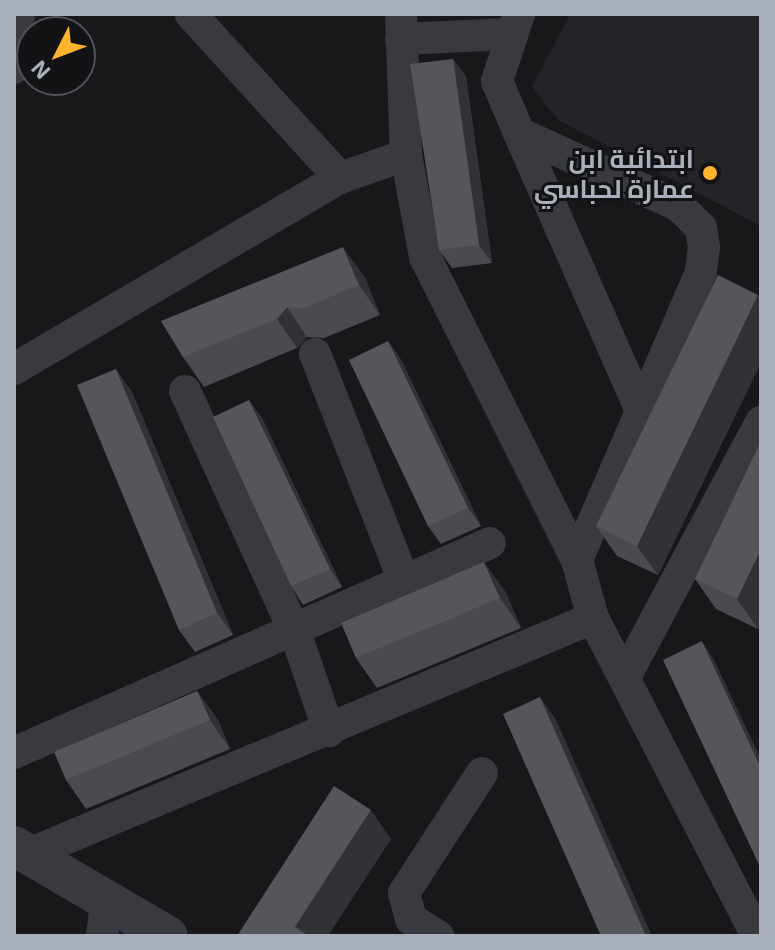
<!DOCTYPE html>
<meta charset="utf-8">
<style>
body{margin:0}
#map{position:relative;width:775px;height:950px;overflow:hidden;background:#18181b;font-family:"Exo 2",Cairo,sans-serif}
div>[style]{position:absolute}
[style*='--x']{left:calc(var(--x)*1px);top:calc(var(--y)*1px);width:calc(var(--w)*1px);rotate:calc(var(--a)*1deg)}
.built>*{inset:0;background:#242428}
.minor>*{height:32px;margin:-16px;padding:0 16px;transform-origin:16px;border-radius:16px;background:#393a40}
.tertiary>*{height:40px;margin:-20px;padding:0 20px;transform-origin:20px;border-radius:20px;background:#393a40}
.wall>*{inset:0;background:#494b50}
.shaded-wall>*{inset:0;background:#313236}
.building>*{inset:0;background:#54565c}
.dots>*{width:22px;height:22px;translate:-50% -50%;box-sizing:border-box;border:4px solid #131316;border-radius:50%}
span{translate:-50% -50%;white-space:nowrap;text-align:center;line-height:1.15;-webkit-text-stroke:6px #131316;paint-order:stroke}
.poi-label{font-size:26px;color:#aab0bb;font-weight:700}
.right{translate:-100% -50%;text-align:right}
.frame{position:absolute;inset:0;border:16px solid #aab0bb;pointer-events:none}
.north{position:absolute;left:16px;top:16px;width:80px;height:80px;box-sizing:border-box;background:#131316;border:2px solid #4f5258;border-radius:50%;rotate:228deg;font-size:22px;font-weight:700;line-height:32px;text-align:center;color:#aab0bb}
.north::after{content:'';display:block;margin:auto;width:28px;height:36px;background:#feb42d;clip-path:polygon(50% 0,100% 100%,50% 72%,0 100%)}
</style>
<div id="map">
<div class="built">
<div style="clip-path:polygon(570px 14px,761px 14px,761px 226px,558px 120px,532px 87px)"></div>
</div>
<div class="minor">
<div style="--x:401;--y:14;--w:141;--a:88"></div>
<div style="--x:406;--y:155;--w:104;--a:79.4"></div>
<div style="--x:425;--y:257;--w:339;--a:63.4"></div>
<div style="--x:577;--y:560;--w:60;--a:74.6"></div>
<div style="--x:593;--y:618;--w:358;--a:62.7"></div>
<div style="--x:519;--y:14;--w:71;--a:108.2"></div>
<div style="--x:497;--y:81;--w:56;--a:67.1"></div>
<div style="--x:519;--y:133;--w:176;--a:24.5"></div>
<div style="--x:679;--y:206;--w:31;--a:45"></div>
<div style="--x:701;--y:228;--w:19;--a:81"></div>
<div style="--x:704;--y:247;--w:25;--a:97"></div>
<div style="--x:701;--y:272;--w:314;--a:113.3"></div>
<div style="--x:401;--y:39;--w:107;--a:-2.7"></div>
<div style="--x:14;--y:68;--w:54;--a:-84.7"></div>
<div style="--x:519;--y:133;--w:306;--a:66.3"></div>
<div style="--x:340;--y:178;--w:70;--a:-19.2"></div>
<div style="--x:315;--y:354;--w:241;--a:68.6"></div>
<div style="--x:14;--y:369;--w:378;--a:-30.4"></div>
<div style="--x:340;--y:178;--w:222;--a:-132.3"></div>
<div style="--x:185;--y:391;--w:265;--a:65.5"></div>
<div style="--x:295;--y:632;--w:105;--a:71"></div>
<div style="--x:626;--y:675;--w:287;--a:-61.9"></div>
<div style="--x:14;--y:753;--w:520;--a:-23.81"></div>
<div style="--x:31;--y:853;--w:609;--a:-22.69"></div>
<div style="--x:102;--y:936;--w:40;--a:-82.9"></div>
<div style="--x:438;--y:936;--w:32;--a:-148"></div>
<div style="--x:411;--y:919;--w:27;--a:-105"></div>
<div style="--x:404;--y:893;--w:143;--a:-57"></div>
</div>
<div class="tertiary">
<div style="--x:14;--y:846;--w:178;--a:30.3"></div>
</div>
<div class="wall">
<div style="clip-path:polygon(453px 59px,466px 77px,492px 263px,452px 268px,439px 250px)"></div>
<div style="clip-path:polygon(364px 276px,380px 315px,324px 338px,307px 337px,297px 348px,204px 387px,183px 357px,161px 321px)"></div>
<div style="clip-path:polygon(761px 299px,761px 362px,658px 575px,617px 556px,596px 526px)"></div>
<div style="clip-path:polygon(388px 341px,401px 360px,481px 526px,441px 544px,428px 526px)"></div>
<div style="clip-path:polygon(132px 392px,233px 635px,195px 652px,179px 630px)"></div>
<div style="clip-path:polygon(262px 418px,342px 587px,303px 605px,291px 586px)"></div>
<div style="clip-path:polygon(761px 441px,758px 629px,716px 609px,695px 579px)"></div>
<div style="clip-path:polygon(505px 591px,521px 628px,377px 688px,356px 658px)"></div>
<div style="clip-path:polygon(197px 691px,218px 720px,230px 749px,86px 809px,66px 780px)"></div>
</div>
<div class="shaded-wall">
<div style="clip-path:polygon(453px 59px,466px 77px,492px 263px,479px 245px)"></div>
<div style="clip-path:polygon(343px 247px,364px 276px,380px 315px,359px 285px)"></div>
<div style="clip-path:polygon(758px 295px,761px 299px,761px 362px,658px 575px,637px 546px)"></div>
<div style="clip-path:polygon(287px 307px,307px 337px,297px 348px,277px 319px)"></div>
<div style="clip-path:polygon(388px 341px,401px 360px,481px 526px,468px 508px)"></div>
<div style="clip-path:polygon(116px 369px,132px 392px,233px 635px,217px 613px)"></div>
<div style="clip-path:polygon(249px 400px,262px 418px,342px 587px,330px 569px)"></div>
<div style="clip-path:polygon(761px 549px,761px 622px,758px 629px,737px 599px)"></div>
<div style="clip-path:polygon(484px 562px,505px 591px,521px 628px,500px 598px)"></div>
<div style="clip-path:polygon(702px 641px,714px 660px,761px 759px,761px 768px)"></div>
<div style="clip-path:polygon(197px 691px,218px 720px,230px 749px,210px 720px)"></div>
<div style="clip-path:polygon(540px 697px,556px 720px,652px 936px,646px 936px)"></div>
<div style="clip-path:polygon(371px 810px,391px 839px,328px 936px,301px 936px,295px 927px)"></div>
</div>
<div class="building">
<div style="clip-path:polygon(453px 59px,479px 245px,439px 250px,410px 64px)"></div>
<div style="clip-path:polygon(343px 247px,359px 285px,303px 308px,287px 307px,277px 319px,183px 357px,161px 321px)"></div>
<div style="clip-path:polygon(718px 275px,758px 295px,637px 546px,596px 526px)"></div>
<div style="clip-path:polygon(388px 341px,468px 508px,428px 526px,349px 360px)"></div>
<div style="clip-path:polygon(116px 369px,217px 613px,179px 630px,77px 385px)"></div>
<div style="clip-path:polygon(249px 400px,330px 569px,291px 586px,213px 417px)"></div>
<div style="clip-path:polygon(761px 441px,761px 549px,737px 599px,695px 579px)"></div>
<div style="clip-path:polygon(484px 562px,500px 598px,356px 658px,341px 623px)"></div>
<div style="clip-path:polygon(702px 641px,761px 768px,761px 869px,663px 660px)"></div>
<div style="clip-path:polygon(197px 691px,210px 720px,66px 780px,54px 752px)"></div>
<div style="clip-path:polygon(540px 697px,646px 936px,601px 936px,503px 714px)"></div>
<div style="clip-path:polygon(334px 786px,371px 810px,295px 927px,309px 936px,237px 936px)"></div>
</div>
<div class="dots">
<div style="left:710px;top:173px;background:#feb42d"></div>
</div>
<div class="poi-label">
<span class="right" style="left:694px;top:173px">ابتدائية ابن<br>عمارة لحباسي</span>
</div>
<div class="frame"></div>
<div class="north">N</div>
</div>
